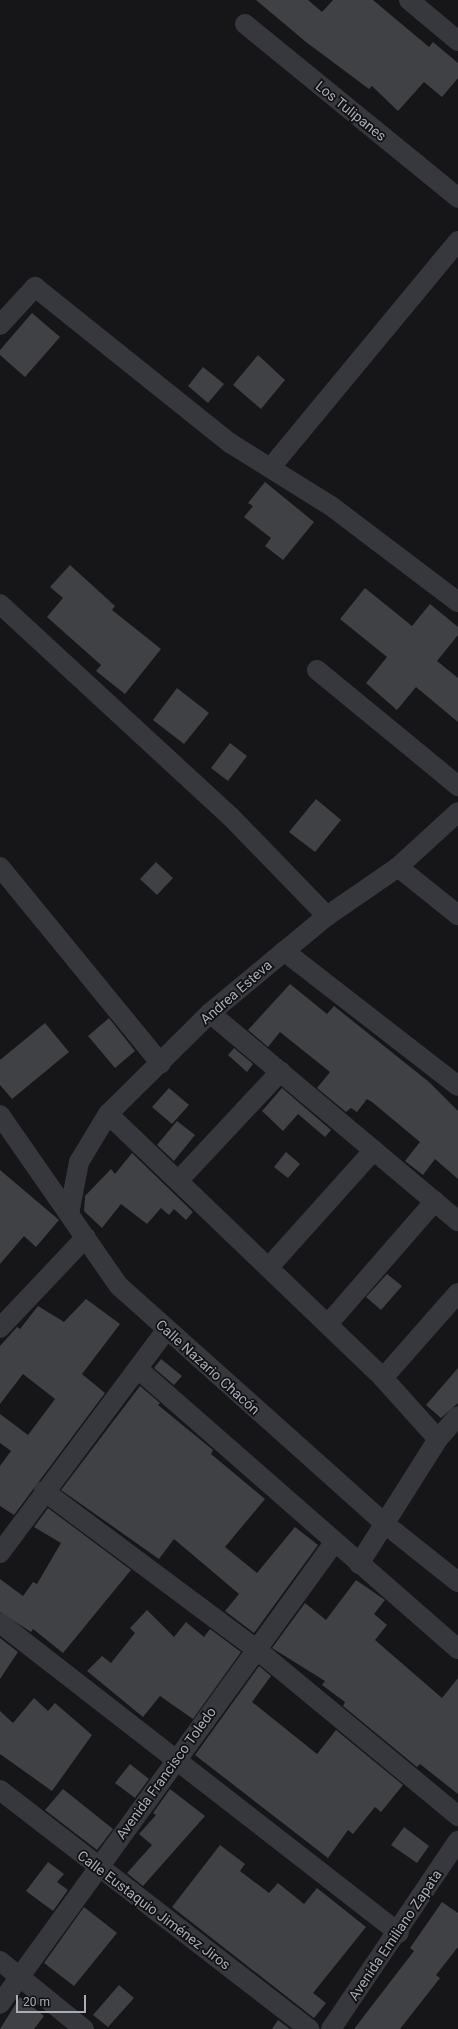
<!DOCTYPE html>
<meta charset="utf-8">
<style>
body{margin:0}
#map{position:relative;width:458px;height:2029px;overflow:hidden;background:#161618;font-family:Roboto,sans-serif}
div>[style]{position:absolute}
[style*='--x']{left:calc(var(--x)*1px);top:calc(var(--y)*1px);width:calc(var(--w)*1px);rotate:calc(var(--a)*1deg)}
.building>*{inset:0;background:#404145}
.minor>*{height:20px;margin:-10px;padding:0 10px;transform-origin:10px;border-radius:10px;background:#37383d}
span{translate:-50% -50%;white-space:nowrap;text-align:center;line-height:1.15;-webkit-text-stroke:3.5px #111113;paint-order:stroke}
.street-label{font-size:14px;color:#a8adb8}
.scale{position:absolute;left:16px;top:1995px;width:70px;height:18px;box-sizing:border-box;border:2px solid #a8adb8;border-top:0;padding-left:5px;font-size:12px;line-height:14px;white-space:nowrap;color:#a8adb8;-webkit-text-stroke:3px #111113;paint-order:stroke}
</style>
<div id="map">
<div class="building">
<div style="clip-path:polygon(256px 0,308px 0,322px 12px,333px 0,373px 0,429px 47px,433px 42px,458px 63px,458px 78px,442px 97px,424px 82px,398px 111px,372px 86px,369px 89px,306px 42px)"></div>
<div style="clip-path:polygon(32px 313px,60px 337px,25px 377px,0 355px,0 350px)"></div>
<div style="clip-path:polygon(258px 355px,285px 380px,261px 409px,233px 385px)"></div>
<div style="clip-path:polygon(203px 367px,224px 384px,208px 403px,188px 386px)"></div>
<div style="clip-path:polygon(265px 482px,314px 522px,283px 560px,265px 546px,271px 538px,244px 517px,253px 506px,248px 503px)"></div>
<div style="clip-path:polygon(70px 565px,115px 606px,112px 610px,161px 649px,125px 694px,96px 671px,101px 665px,47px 617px,63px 598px,50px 587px)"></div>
<div style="clip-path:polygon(365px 588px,412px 626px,430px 604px,458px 627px,458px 635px,437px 661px,458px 678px,458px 722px,416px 687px,397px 710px,366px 683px,387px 657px,340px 619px)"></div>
<div style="clip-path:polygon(177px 688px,209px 713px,184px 744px,153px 720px)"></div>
<div style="clip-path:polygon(230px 743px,247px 756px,228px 781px,211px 768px)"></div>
<div style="clip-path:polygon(316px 799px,341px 820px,315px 852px,289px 832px)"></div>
<div style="clip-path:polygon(156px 862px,173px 878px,157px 895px,140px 879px)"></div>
<div style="clip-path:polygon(290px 984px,327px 1014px,334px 1006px,429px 1082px,458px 1111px,458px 1179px,435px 1159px,423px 1175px,405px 1161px,420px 1142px,372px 1102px,367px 1099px,357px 1112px,351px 1108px,346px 1112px,317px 1088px,330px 1072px,280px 1032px,268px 1047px,248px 1030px)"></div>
<div style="clip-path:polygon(109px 1018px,135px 1051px,115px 1068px,88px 1036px)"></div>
<div style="clip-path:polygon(45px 1023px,69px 1052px,12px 1099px,0 1085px,0 1060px)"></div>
<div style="clip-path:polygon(234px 1048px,253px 1064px,247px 1072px,228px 1055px)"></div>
<div style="clip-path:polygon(169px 1088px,189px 1105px,172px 1124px,152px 1107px)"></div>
<div style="clip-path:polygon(282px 1088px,331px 1130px,325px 1137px,298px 1114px,283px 1131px,262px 1111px)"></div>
<div style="clip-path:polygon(177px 1121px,195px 1135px,174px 1161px,157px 1145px)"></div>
<div style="clip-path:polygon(286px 1152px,300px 1164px,288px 1178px,274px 1167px)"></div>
<div style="clip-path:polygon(132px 1153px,193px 1212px,186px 1220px,174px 1209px,169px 1215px,161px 1208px,147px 1224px,121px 1204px,102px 1228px,84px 1211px,85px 1196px,111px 1169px,115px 1174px)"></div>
<div style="clip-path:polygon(0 1170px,59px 1220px,36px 1247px,24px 1236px,0 1264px)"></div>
<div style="clip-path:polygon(387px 1274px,402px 1286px,381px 1310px,366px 1297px)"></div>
<div style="clip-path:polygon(86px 1299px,120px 1324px,82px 1374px,105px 1393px,14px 1515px,0 1506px,0 1466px,11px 1451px,0 1443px,0 1414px,28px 1435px,55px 1399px,23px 1374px,0 1404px,0 1346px,17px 1327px,20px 1329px,38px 1306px,64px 1322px)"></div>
<div style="clip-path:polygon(161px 1359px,182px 1376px,174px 1385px,154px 1368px)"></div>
<div style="clip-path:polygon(458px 1368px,458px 1403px,441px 1418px,426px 1405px)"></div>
<div style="clip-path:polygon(140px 1386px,160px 1403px,158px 1405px,213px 1450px,211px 1454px,265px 1499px,225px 1547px,257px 1573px,295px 1527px,318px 1545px,254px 1633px,225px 1611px,239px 1594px,174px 1539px,159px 1559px,61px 1490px)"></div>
<div style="clip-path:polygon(48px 1508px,131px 1570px,63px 1653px,33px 1629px,31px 1632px,0 1612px,0 1579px,23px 1596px,33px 1582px,37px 1584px,61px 1543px,34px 1527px)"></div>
<div style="clip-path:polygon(356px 1580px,385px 1600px,374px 1614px,387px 1625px,375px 1640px,442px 1698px,458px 1678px,458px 1794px,420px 1764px,417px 1767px,343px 1706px,345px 1702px,322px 1685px,325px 1681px,272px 1648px,305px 1603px,326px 1620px)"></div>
<div style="clip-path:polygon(147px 1610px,174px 1637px,186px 1622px,204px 1637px,210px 1629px,241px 1652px,193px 1719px,160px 1696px,143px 1717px,87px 1671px,102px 1656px,111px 1663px,135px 1633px,130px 1628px)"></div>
<div style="clip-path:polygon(0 1638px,18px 1652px,0 1679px)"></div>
<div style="clip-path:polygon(259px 1666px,271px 1676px,252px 1702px,317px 1754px,336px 1730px,403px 1785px,381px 1812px,375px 1807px,353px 1834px,348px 1830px,328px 1858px,195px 1755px)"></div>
<div style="clip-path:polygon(34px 1698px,48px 1711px,55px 1703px,92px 1735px,52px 1791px,0 1754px,0 1711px,13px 1723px)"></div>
<div style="clip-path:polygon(130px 1764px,149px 1779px,135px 1798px,115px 1783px)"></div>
<div style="clip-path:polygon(63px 1789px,113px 1829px,97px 1850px,45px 1810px)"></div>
<div style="clip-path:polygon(170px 1789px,205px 1816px,143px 1886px,127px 1873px,152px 1845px,139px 1834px,156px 1815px,153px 1813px)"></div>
<div style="clip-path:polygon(404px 1827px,429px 1846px,417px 1863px,391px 1845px)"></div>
<div style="clip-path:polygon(220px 1845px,245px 1864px,240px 1871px,269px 1893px,278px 1883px,304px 1904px,317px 1888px,366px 1927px,313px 1993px,326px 2003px,314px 2018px,172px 1907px)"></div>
<div style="clip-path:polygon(48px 1862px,64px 1874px,57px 1882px,68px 1890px,53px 1911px,26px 1891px)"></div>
<div style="clip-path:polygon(442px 1902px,458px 1913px,458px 1947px,436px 1975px,440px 1978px,400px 2029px,354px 2029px,414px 1951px,410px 1948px)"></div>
<div style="clip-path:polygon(84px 1907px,117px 1933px,74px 1986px,44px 1963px)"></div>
<div style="clip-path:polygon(119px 1985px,134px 1998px,108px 2027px,93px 2015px)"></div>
<div style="clip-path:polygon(20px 1997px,44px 2016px,34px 2029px,0 2029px)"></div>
<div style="clip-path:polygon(278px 2020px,290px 2029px,272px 2029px)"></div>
</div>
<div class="minor">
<div style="--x:409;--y:0;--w:64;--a:39.9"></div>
<div style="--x:245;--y:24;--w:275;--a:39.2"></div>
<div style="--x:0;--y:325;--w:52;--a:-47.4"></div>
<div style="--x:35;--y:287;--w:250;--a:38.7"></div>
<div style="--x:230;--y:443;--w:119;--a:32"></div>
<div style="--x:331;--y:506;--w:159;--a:37.1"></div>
<div style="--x:272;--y:466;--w:292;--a:-50.4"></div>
<div style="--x:0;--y:604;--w:314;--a:42.7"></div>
<div style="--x:231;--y:817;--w:138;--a:45.9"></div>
<div style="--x:317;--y:670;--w:183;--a:39.4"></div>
<div style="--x:0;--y:867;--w:254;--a:50.7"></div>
<div style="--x:398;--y:867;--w:77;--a:38.7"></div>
<div style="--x:284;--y:951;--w:220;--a:37.8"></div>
<div style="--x:210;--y:1013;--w:324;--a:40"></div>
<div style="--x:108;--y:1114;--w:381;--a:43.8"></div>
<div style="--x:383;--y:1378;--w:82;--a:48"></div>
<div style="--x:0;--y:1115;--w:208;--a:55.2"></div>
<div style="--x:119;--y:1286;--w:357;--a:41.8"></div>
<div style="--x:385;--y:1524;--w:93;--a:38.5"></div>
<div style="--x:179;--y:1180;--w:149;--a:-46.9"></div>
<div style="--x:69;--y:1214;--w:53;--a:-79.1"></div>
<div style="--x:79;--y:1162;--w:56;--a:-58.9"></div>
<div style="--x:108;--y:1114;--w:144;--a:-44.7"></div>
<div style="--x:210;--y:1013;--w:152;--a:-39.7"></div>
<div style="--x:327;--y:916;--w:86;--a:-34.6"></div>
<div style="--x:398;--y:867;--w:81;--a:-42.5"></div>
<div style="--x:269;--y:1267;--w:157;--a:-48.1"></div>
<div style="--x:328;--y:1324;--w:163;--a:-49"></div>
<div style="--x:0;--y:1328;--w:125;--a:-46.6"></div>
<div style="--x:138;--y:1369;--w:425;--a:41.2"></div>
<div style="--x:383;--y:1378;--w:113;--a:-48.6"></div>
<div style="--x:44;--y:1491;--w:263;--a:36.7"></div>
<div style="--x:255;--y:1648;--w:264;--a:39.6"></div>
<div style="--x:0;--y:1553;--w:278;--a:-53.3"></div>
<div style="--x:359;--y:1564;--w:148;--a:-57.7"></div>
<div style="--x:438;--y:1439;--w:30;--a:-49"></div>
<div style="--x:0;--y:1623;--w:505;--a:37.85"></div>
<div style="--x:0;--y:1790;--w:391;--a:37.7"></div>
<div style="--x:0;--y:1961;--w:108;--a:39"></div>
<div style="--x:0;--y:2004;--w:569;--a:-54.08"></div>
<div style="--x:331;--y:2029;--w:227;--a:-56"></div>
</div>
<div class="street-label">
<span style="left:351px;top:111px;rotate:39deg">Los Tulipanes</span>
<span style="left:236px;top:992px;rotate:-41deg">Andrea Esteva</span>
<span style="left:208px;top:1367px;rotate:42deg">Calle Nazario Chacón</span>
<span style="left:166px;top:1773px;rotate:-54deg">Avenida Francisco Toledo</span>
<span style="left:154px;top:1910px;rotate:37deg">Calle Eustaquio Jiménez Jiros</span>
<span style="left:395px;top:1935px;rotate:-56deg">Avenida Emiliano Zapata</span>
</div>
<div class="scale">20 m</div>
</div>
